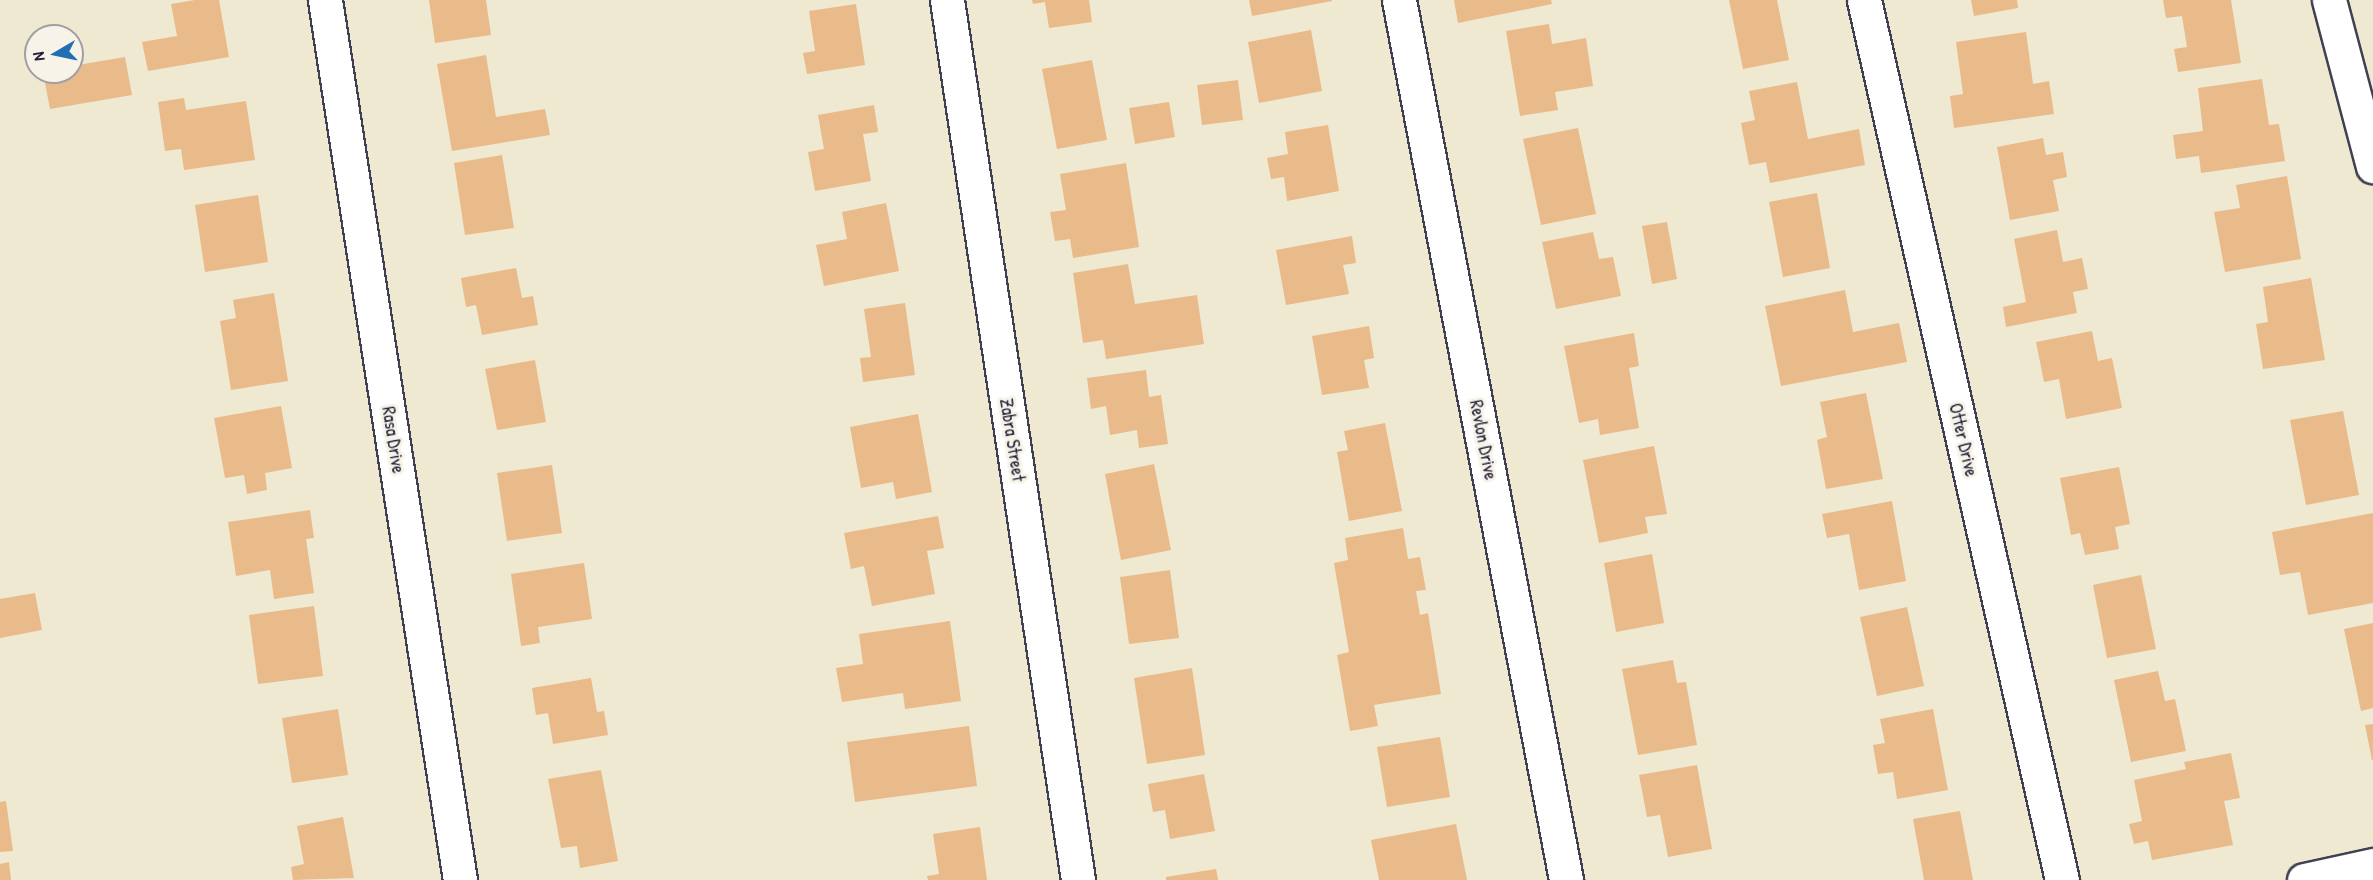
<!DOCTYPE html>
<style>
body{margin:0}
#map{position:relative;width:2373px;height:880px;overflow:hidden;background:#efe9d1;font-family:"Patrick Hand",sans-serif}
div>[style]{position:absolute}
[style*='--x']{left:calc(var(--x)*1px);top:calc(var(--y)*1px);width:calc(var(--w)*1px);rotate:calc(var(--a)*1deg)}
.building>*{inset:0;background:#e9ba8a}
.roads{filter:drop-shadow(2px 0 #414052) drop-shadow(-2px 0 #414052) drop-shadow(0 2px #414052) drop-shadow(0 -2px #414052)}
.minor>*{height:33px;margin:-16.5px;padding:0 16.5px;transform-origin:16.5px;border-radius:16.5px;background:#fff}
.tertiary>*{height:33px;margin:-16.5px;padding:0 16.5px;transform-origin:16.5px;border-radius:16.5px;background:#fff}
span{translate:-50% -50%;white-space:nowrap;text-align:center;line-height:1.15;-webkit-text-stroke:6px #f7f3e8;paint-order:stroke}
.street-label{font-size:18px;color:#22223b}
.north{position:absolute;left:24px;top:24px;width:60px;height:60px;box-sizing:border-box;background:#f7f3e8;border:2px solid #a29fa3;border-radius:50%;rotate:261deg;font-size:16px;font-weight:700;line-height:24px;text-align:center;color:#22223b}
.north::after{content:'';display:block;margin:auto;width:21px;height:27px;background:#1f6fb2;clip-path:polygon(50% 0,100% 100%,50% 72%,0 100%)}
</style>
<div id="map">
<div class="building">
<div style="clip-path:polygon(195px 0,219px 0,229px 57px,148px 71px,142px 42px,177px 36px,171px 4px)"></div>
<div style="clip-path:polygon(429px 0,486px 0,491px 35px,435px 43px)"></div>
<div style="clip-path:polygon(1032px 0,1089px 0,1092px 22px,1049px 28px,1045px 2px,1033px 4px)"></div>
<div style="clip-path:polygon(1249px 0,1332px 0,1332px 1px,1252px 16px)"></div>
<div style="clip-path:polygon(1454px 0,1551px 0,1552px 4px,1458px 23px)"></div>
<div style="clip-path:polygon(1729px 0,1777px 0,1789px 60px,1743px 69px)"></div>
<div style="clip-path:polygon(1971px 0,2017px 0,2018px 8px,1974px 16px)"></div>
<div style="clip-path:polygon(2163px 0,2231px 0,2241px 63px,2178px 72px,2174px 49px,2187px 47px,2182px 16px,2166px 18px)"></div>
<div style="clip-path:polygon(856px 4px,865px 65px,807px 74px,803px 53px,815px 51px,809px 11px)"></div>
<div style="clip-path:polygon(1549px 24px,1552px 44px,1586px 38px,1593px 86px,1555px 92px,1558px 110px,1520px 116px,1506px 31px)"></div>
<div style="clip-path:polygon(1311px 30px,1322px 91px,1259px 103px,1248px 42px)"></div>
<div style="clip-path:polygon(2026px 32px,2033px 84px,2049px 81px,2054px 114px,1954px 128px,1950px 96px,1963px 94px,1956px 42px)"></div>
<div style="clip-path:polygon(486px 55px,496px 117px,545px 109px,550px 135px,452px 151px,437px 64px)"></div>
<div style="clip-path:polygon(125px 57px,132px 95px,50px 109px,43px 72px,72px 72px,72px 66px)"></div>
<div style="clip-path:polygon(1092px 60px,1107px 140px,1057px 149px,1042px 69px)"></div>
<div style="clip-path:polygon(2262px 79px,2269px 125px,2279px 124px,2285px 161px,2201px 173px,2199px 156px,2176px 159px,2173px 135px,2203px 131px,2198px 88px)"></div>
<div style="clip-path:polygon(1238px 80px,1243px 120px,1202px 125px,1197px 85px)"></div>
<div style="clip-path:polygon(1797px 82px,1808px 139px,1859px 129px,1865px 165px,1770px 183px,1766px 162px,1749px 165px,1741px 123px,1755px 120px,1749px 91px)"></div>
<div style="clip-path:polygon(184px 98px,186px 110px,246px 101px,255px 160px,184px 170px,181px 149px,165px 151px,158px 102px)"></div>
<div style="clip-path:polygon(1169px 102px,1175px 137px,1135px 144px,1129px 108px)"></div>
<div style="clip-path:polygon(874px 105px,878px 132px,863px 134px,871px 181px,815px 191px,808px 152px,824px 149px,818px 115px)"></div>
<div style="clip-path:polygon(1328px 125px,1339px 191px,1287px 201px,1284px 177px,1271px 179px,1267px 158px,1288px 154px,1285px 132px)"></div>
<div style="clip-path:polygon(1578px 128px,1596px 214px,1541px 225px,1523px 139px)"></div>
<div style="clip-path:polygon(2043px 138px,2046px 155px,2063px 152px,2067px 177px,2053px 180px,2059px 211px,2010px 220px,1997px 147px)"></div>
<div style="clip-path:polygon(502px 155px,514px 228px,465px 235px,454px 163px)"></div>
<div style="clip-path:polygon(1126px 163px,1139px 247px,1073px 258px,1070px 239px,1055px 241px,1050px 212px,1066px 210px,1060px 174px)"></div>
<div style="clip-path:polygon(2287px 176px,2301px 259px,2225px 272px,2214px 212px,2240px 208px,2236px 185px)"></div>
<div style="clip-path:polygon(1817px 193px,1830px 268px,1783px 277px,1769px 202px)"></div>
<div style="clip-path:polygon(258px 195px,268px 262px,205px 272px,195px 205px)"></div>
<div style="clip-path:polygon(886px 203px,899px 271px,824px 286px,816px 245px,847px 239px,842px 212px)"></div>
<div style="clip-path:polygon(1667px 222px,1677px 279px,1652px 284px,1642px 226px)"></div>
<div style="clip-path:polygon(2057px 230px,2063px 262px,2082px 258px,2088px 289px,2073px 292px,2077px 313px,2006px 327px,2003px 307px,2026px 302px,2014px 239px)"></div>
<div style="clip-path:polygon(1593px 232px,1599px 259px,1613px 257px,1621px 296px,1556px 309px,1542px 242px)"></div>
<div style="clip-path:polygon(1352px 236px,1356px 263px,1343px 265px,1349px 294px,1286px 305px,1276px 250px)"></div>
<div style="clip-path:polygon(1128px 264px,1135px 304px,1197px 295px,1204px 344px,1106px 359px,1103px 340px,1083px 343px,1073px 273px)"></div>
<div style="clip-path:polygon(516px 268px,522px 298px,533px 296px,538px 325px,482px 335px,476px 305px,466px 307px,461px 278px)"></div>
<div style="clip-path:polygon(2311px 278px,2325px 360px,2263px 369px,2256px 324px,2268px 322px,2263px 287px)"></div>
<div style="clip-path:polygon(1845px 290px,1853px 332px,1899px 323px,1907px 362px,1781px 386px,1765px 306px)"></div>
<div style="clip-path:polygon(274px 293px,288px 381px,231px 390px,220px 321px,236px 318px,233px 300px)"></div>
<div style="clip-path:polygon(905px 303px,915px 375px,863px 382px,860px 358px,871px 357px,864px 309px)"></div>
<div style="clip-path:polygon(1369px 326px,1374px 358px,1364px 360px,1369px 388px,1322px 395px,1312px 336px)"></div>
<div style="clip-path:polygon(2092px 331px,2098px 361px,2112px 358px,2122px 408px,2066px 419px,2059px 379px,2044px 382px,2036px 342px)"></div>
<div style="clip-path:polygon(1634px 333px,1639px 366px,1629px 368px,1639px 428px,1600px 435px,1598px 419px,1579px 423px,1564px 346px)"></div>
<div style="clip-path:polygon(535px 360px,546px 422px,497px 430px,485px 369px)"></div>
<div style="clip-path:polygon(1146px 370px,1149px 397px,1161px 395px,1168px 444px,1139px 448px,1137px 430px,1110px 435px,1106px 406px,1091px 409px,1087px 378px)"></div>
<div style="clip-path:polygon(1866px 393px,1883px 479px,1826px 489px,1817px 440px,1827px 437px,1820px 402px)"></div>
<div style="clip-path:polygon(281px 406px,292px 468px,265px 473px,267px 490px,247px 494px,244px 475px,225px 478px,214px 418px)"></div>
<div style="clip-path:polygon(2343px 411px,2359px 495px,2306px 505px,2290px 420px)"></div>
<div style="clip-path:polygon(918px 414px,932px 492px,896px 499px,893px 482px,861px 488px,850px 427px)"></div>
<div style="clip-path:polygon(1385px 423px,1402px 511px,1349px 521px,1337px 452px,1348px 450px,1344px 431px)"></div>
<div style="clip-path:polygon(1654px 446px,1667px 514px,1645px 517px,1648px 533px,1599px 543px,1583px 460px)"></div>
<div style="clip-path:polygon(1154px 464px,1171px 550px,1121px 560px,1105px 474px)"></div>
<div style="clip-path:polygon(552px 465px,562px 533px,507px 541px,497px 473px)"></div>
<div style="clip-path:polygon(2119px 467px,2130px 524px,2115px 527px,2119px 549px,2085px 555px,2080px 533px,2071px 535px,2060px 478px)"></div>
<div style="clip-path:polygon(1892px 501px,1906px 581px,1859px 590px,1849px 534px,1827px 538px,1822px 514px)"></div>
<div style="clip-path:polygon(310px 510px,314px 538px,306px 539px,314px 593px,274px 599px,270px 570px,236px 576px,228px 522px)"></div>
<div style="clip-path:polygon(2373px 513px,2373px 603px,2308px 615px,2300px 572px,2280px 575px,2272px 532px)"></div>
<div style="clip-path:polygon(938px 516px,944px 548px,927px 551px,935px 594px,872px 606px,864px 566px,851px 569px,844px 533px)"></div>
<div style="clip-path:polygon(1403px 528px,1408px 559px,1420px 557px,1426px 590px,1416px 591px,1420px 615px,1428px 613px,1441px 694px,1374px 705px,1378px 726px,1350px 731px,1337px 655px,1349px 652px,1334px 563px,1348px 560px,1345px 538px)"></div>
<div style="clip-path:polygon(1652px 554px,1664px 623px,1616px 632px,1604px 563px)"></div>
<div style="clip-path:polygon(584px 563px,592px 619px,538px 627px,540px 643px,521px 646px,511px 574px)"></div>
<div style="clip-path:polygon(1170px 570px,1179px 638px,1129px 644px,1120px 577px)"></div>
<div style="clip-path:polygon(2141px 575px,2156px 649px,2107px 658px,2093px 585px)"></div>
<div style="clip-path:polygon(35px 593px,42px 630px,0 638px,0 599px)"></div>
<div style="clip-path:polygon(314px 606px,323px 676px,258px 684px,249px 615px)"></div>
<div style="clip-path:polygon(1907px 607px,1924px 686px,1877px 696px,1860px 617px)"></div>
<div style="clip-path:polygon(950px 621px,961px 701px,905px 709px,903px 693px,842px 702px,836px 668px,863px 664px,859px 634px)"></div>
<div style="clip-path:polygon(2373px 623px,2373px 708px,2361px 711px,2344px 629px)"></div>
<div style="clip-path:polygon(1673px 660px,1677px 683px,1686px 682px,1697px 745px,1638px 755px,1622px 669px)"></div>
<div style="clip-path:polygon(1192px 668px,1205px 755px,1147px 764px,1134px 678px)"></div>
<div style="clip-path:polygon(2158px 671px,2165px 701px,2175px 699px,2186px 751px,2131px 762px,2114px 680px)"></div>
<div style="clip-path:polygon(591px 678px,597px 712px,604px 711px,608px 735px,553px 744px,548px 713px,536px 715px,532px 688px)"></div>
<div style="clip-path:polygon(338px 709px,348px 775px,292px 783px,282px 718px)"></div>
<div style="clip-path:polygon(1933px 709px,1948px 790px,1897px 799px,1893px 772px,1878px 774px,1873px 745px,1885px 743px,1880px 719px)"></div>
<div style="clip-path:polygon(2373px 724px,2373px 760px,2372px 760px,2365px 725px)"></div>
<div style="clip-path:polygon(969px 726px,977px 786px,855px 802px,847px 742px)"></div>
<div style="clip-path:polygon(1440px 737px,1450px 797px,1387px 807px,1377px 747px)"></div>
<div style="clip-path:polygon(2231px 753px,2240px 798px,2224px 801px,2233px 845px,2152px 860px,2148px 841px,2134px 844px,2129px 824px,2142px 821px,2134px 780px,2186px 769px,2184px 762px)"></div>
<div style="clip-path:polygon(1697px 765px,1712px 849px,1668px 857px,1660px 815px,1647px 817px,1639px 775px)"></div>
<div style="clip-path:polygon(601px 770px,618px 861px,580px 868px,577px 846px,561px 848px,548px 779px)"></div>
<div style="clip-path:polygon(1204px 774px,1215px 831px,1170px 839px,1165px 810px,1153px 812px,1148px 784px)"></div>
<div style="clip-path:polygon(6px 801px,13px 851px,0 852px,0 802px)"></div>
<div style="clip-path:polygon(1960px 811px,1973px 880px,1924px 880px,1913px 819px)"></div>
<div style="clip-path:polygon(343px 817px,354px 878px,293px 880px,291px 867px,304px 864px,297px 826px)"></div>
<div style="clip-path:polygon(1456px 824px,1467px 880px,1379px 880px,1371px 840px)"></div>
<div style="clip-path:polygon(980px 827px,987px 880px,928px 880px,927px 876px,939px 874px,933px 834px)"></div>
<div style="clip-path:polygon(9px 862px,11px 880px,0 880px,0 864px)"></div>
<div style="clip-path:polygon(1216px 869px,1218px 880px,1166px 880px,1166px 877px)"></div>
</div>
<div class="roads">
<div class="minor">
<div style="--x:325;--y:0;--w:890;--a:81.28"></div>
<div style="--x:947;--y:0;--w:890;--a:81.53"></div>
<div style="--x:1399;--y:0;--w:896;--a:79.25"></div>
<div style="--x:1864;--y:0;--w:902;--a:77.32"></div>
<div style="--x:2329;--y:0;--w:172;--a:75.2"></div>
</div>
<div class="tertiary">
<div style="--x:2304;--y:880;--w:71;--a:-12.3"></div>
</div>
</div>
<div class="street-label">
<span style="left:393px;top:440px;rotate:81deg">Rasa Drive</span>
<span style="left:1012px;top:440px;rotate:81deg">Zabra Street</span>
<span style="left:1483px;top:440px;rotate:79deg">Revlon Drive</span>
<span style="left:1963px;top:440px;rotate:77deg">Otter Drive</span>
</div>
<div class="north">N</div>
</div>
